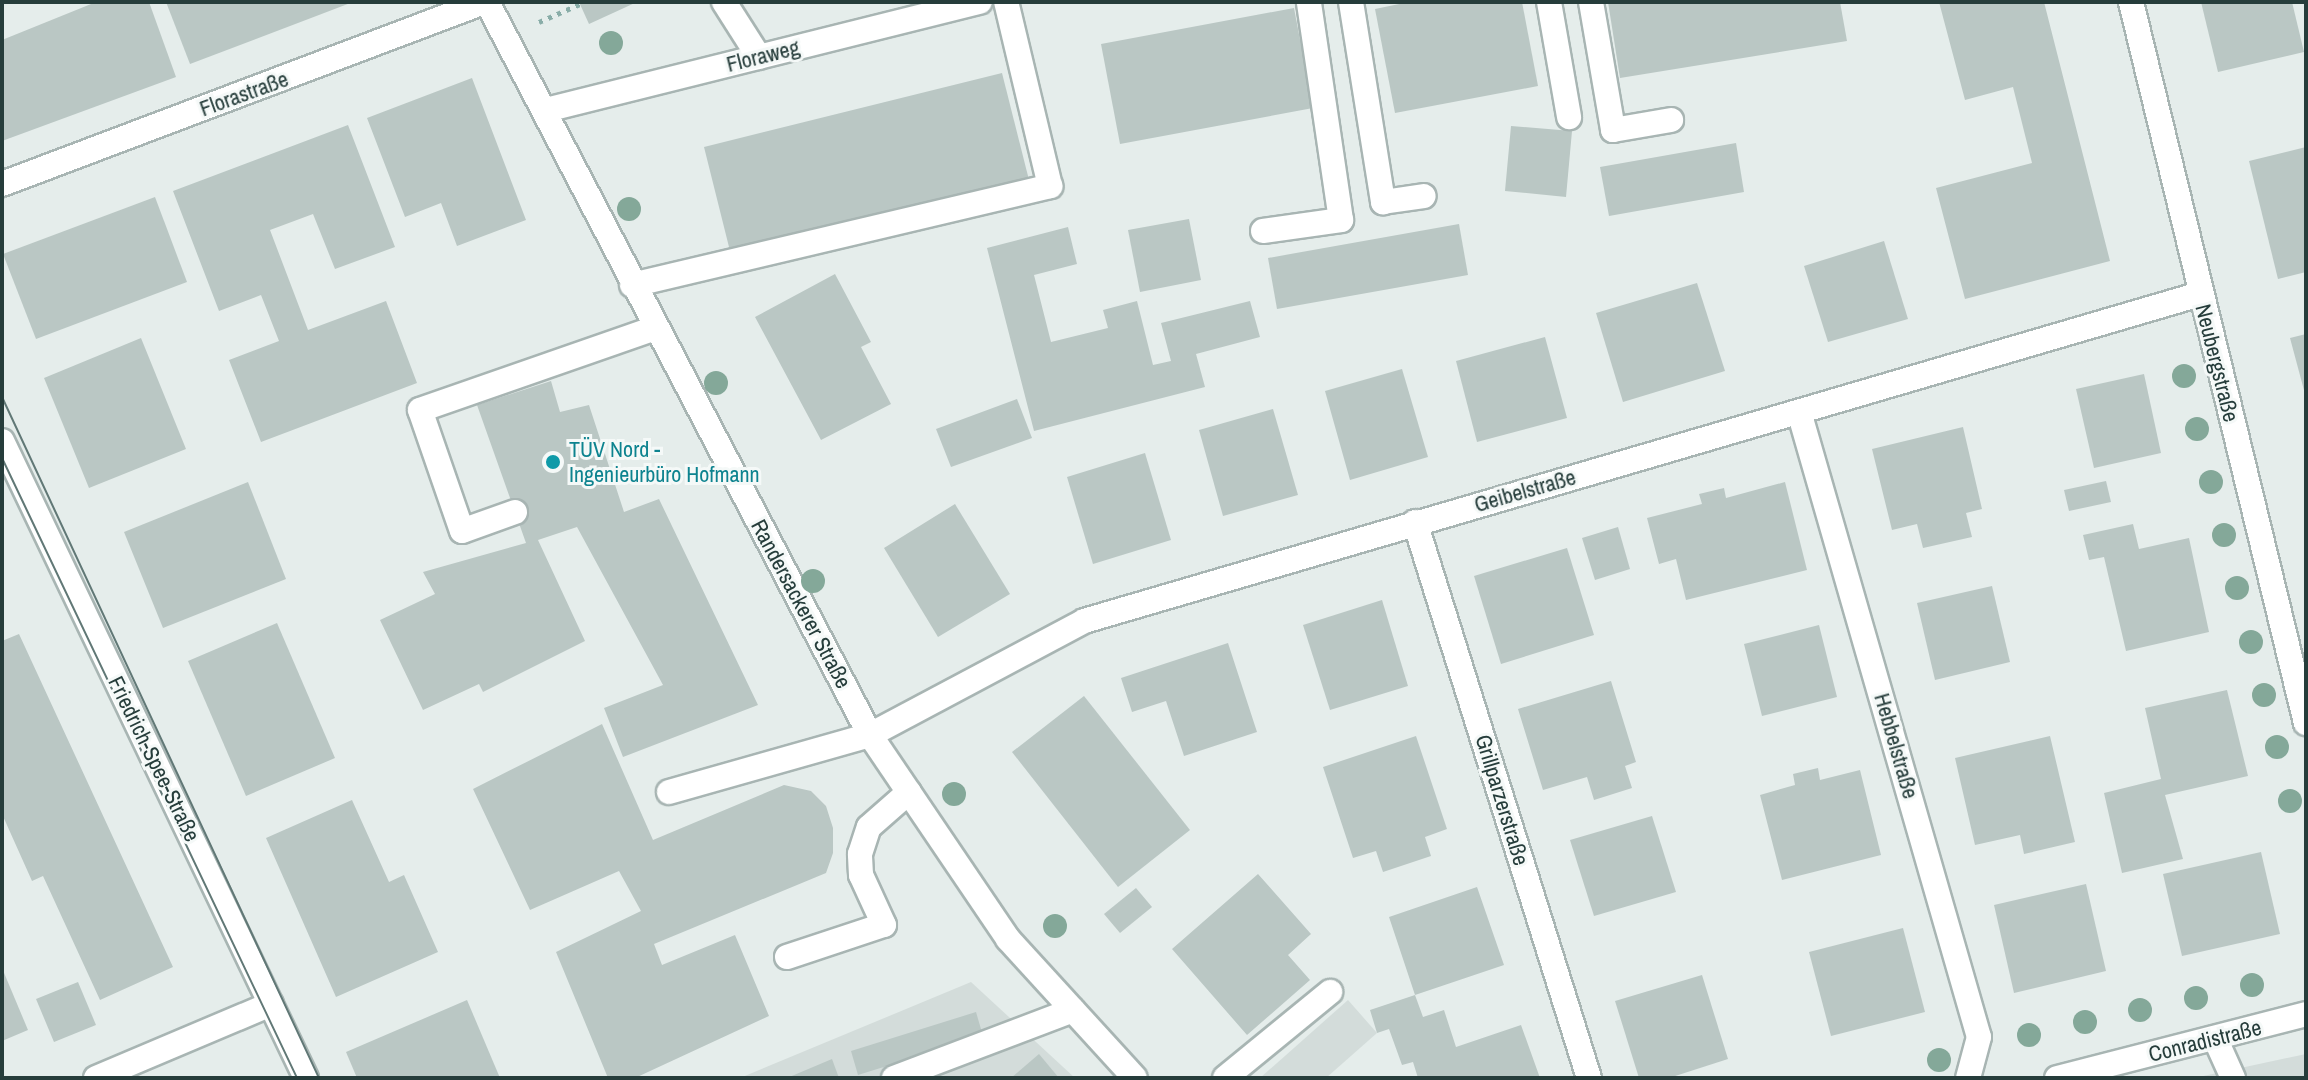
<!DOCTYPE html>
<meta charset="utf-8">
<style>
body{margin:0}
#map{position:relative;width:2308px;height:1080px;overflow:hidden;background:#e5edeb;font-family:"Archivo Narrow",sans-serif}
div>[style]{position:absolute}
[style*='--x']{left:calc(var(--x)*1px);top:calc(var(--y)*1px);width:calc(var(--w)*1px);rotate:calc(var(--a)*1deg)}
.built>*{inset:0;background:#d3dcda}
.building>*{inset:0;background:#bac7c4}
.path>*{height:5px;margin-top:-2.5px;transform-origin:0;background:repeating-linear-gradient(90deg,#89ada8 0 4px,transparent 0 10px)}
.roads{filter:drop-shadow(2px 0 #a8b5b3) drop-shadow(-2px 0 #a8b5b3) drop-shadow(0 2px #a8b5b3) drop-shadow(0 -2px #a8b5b3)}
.service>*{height:24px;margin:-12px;padding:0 12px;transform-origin:12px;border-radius:12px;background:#fff}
.minor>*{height:24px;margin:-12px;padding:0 12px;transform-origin:12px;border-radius:12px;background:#fff}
.tertiary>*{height:24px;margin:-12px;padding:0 12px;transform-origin:12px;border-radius:12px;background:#fff}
.tram>*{height:2px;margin:-1px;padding:0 1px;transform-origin:1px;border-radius:1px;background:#617876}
.trees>*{width:24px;height:24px;margin:-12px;border-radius:50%;background:#84a899}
.dots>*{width:22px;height:22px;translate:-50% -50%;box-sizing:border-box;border:4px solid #f5f9f8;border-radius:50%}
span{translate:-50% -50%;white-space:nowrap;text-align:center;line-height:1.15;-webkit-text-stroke:6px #f5f9f8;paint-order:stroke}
.street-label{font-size:22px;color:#263d3b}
.culture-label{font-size:22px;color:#0d838f}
.left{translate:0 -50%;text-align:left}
.frame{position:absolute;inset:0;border:4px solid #263d3b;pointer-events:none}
</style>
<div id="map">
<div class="built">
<div style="clip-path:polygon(971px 982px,1075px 1078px,740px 1078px)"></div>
<div style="clip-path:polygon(1348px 1000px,1377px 1033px,1326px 1078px,1260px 1078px)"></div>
<div style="clip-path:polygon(2306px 1054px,2306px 1078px,2194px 1078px)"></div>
</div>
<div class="building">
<div style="clip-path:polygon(96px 2px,149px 2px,176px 77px,2px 141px,2px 40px)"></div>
<div style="clip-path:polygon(166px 2px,353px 2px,190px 64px)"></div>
<div style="clip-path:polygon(579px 2px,637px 2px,589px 24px)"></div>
<div style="clip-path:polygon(1409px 2px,1522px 2px,1538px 86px,1395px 113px,1375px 9px)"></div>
<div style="clip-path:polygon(1608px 2px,1840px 2px,1847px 41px,1620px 78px)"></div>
<div style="clip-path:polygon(1939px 2px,2044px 2px,2110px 261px,1965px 299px,1936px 188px,2032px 163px,2013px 87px,1965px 100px)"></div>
<div style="clip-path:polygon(2201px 2px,2292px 2px,2304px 52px,2218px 72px)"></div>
<div style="clip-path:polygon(1294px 8px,1313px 108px,1120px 144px,1101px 44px)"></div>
<div style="clip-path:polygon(1002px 73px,1030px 184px,732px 259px,704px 147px)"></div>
<div style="clip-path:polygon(472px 78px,526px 220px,457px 246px,441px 203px,405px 217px,367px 118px)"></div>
<div style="clip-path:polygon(348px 125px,395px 247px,335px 269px,313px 214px,270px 230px,308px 330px,386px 301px,417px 383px,261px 442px,229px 360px,279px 341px,261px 295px,219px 311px,173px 191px)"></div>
<div style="clip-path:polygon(1511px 126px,1572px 131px,1566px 197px,1505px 191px)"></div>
<div style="clip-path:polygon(1736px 143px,1744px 192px,1609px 216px,1600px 167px)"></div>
<div style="clip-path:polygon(2306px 147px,2306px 272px,2278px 279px,2249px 161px)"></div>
<div style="clip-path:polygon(155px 197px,187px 282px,36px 339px,3px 254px)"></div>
<div style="clip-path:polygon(1189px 219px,1201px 280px,1140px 292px,1128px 230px)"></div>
<div style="clip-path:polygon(1459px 224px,1468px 275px,1277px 309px,1268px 258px)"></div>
<div style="clip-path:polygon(1068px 227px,1077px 264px,1034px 275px,1051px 342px,1108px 328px,1103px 310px,1137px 301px,1153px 365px,1171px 361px,1161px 323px,1250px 301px,1260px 337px,1196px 354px,1205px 387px,1034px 431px,987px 248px)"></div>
<div style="clip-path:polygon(1884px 241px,1908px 319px,1828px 342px,1804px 266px)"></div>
<div style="clip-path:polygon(835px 274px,871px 342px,861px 347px,891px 404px,821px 440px,755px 317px)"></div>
<div style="clip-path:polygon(1697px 283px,1725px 371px,1623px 402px,1596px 313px)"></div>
<div style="clip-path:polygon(2306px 334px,2306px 394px,2305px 394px,2290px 338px)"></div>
<div style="clip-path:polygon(1545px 337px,1567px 418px,1477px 442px,1456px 361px)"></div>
<div style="clip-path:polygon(141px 338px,186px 449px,89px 488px,44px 378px)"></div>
<div style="clip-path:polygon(1402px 369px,1428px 457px,1350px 480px,1325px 391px)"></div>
<div style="clip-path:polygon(2144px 374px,2161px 453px,2094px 468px,2076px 389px)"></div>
<div style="clip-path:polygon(551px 381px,560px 412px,589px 405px,624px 512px,659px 499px,758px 705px,623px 757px,604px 708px,663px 685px,577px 527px,538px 540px,585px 641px,483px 692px,479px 684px,423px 710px,380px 620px,435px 594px,423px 572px,526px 543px,477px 405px)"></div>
<div style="clip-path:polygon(1017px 399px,1032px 438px,951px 467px,936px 429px)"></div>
<div style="clip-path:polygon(1273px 409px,1298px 495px,1223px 516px,1199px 430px)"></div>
<div style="clip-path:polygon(1963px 427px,1982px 509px,1966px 513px,1972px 537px,1923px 548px,1917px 524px,1892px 530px,1872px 449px)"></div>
<div style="clip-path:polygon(1145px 453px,1171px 540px,1093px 564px,1067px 477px)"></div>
<div style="clip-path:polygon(2106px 481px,2111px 502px,2069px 511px,2064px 490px)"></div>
<div style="clip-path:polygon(248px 482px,286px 579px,163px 628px,124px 532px)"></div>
<div style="clip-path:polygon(1785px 482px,1807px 570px,1686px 600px,1676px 559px,1659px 564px,1647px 518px,1702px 504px,1699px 494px,1724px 488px,1726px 498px)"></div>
<div style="clip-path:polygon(955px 504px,1010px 594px,938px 637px,884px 548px)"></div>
<div style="clip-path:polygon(2133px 524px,2139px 549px,2189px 538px,2209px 632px,2126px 651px,2104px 557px,2089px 560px,2083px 535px)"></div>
<div style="clip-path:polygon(1618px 527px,1630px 569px,1595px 580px,1582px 538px)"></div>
<div style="clip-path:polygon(1567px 548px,1594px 635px,1501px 664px,1474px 576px)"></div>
<div style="clip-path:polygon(1992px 586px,2010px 662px,1935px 680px,1917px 603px)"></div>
<div style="clip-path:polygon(1382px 600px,1408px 686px,1330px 710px,1303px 625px)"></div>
<div style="clip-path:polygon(277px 623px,335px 758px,246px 796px,188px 661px)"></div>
<div style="clip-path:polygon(1819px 625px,1837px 697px,1762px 716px,1744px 644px)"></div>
<div style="clip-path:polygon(19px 634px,173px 967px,100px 1000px,43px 876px,32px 881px,2px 814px,2px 641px)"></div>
<div style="clip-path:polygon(1228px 643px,1257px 732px,1184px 756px,1166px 701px,1132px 712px,1121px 678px)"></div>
<div style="clip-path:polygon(1611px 681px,1636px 762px,1625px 766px,1632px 788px,1594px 800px,1587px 777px,1543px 790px,1518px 709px)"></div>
<div style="clip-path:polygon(2227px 690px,2248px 776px,2165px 795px,2183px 859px,2122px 873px,2104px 793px,2161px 779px,2145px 708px)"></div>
<div style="clip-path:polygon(1084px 696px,1190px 830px,1118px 887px,1012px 752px)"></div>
<div style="clip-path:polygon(602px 724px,653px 840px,784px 785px,811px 791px,826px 806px,833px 828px,833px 853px,826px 873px,654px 944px,662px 965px,735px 935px,769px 1016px,635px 1078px,608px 1078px,556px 952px,641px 911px,619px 871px,530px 910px,473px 789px)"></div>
<div style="clip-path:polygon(1416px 736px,1447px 829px,1425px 837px,1431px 856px,1383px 872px,1376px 851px,1353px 858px,1323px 767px)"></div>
<div style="clip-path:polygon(2050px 736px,2075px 842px,2024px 854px,2020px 835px,1975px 845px,1955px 758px)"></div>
<div style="clip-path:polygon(1818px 768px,1820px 780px,1860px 770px,1881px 855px,1782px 880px,1760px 795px,1795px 785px,1793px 774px)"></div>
<div style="clip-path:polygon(352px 800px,389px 882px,404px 875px,438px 952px,336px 997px,266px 838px)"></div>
<div style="clip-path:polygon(1652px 816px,1676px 892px,1594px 916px,1570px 840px)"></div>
<div style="clip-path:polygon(2261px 852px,2280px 934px,2182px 956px,2163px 874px)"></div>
<div style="clip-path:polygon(1258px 874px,1311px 934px,1288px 955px,1310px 980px,1247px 1035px,1172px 949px)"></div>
<div style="clip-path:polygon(2086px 884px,2106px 971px,2014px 993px,1994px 905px)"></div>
<div style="clip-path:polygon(1477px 887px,1504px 965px,1415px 995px,1423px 1017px,1444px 1010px,1456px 1047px,1521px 1025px,1540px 1078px,1418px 1078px,1413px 1062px,1402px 1065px,1389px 1029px,1377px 1033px,1370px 1010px,1415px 995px,1389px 917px)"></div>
<div style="clip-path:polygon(1136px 888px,1152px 907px,1120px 933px,1104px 914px)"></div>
<div style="clip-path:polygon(1903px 928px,1925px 1012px,1831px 1036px,1809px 952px)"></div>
<div style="clip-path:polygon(2px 968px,28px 1030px,2px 1041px)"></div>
<div style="clip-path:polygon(1702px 975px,1728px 1059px,1669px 1078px,1639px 1078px,1615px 1001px)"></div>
<div style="clip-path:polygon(78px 982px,96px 1025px,54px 1042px,36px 999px)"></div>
<div style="clip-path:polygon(467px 1000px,500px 1078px,357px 1078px,346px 1052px)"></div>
<div style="clip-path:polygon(976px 1012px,983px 1036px,858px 1075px,851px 1051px)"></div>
<div style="clip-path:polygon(1039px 1054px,1059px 1078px,1011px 1078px)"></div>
<div style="clip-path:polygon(832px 1059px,839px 1078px,787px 1078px)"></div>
</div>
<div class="path">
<div style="--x:539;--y:22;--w:45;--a:-23.7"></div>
</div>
<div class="roads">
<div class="service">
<div style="--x:724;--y:2;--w:65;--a:57.5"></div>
<div style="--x:1351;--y:2;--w:203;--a:80.9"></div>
<div style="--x:1383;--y:202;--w:41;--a:-8.3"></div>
<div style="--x:1549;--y:2;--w:117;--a:80.1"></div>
<div style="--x:1591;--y:2;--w:130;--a:80.2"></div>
<div style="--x:1613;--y:130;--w:59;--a:-9.8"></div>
<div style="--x:1263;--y:231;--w:79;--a:-8"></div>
<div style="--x:1341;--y:220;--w:220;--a:-98.4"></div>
<div style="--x:632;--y:285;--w:430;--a:-13.3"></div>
<div style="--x:1050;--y:186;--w:189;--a:-103.4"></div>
<div style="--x:515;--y:512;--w:56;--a:160.3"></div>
<div style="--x:462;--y:531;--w:128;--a:-109.1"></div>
<div style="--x:420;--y:410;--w:249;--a:-19.2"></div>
<div style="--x:669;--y:792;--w:209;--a:-15.8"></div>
<div style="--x:787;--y:957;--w:102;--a:-18.3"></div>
<div style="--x:884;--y:925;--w:55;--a:-114.7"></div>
<div style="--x:861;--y:875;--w:21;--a:-93"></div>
<div style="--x:860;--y:854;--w:28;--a:-72"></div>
<div style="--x:869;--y:827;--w:53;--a:-41.2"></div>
<div style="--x:2215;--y:1038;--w:44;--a:65.8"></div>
<div style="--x:894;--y:1078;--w:191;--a:-20.8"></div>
<div style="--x:1225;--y:1078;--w:136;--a:-39.3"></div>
</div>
<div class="minor">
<div style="--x:2131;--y:2;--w:742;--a:76.36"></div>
<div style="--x:546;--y:110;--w:447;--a:-14"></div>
<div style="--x:2;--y:184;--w:515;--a:-20.69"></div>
<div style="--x:1800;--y:415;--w:647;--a:73.95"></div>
<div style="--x:1979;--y:1037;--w:42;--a:105"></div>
<div style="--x:1415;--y:522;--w:583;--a:72.62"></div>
<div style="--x:870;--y:735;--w:242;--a:-28"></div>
<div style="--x:1084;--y:621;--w:1163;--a:-16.33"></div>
<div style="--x:96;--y:1078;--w:190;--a:-22.9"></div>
<div style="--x:2057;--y:1078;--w:257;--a:-14.4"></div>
</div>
<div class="tertiary">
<div style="--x:487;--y:2;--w:827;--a:62.41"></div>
<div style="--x:870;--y:735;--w:246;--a:55.9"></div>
<div style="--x:1008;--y:939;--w:188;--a:47.6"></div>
<div style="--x:2;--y:441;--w:706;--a:64.49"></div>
</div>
</div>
<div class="tram">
<div style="--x:2;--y:397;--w:751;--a:65.04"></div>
<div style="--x:2;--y:458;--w:687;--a:64.55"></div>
</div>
<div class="trees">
<div style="left:611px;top:43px"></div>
<div style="left:629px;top:209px"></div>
<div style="left:2184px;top:376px"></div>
<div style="left:716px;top:383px"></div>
<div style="left:2197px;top:429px"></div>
<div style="left:2211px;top:482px"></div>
<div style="left:2224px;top:535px"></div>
<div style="left:813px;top:581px"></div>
<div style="left:2237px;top:588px"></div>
<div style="left:2251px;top:642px"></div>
<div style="left:2264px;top:695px"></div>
<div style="left:2277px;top:747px"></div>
<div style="left:954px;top:794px"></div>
<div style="left:2290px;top:801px"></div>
<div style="left:1055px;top:926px"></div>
<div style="left:2252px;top:985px"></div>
<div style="left:2196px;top:998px"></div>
<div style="left:2140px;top:1010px"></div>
<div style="left:2085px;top:1022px"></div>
<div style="left:2029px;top:1035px"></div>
<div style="left:1939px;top:1060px"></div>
</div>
<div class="dots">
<div style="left:553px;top:462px;background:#0f9aa8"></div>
</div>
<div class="street-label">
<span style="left:763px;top:56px;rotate:-14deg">Floraweg</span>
<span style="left:244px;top:94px;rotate:-20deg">Florastraße</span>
<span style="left:2217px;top:363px;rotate:76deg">Neubergstraße</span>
<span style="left:1525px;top:491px;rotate:-16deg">Geibelstraße</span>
<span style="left:801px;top:604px;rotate:62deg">Randersackerer Straße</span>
<span style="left:1896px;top:746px;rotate:74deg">Hebbelstraße</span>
<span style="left:154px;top:759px;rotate:64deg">Friedrich-Spee-Straße</span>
<span style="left:1502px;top:800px;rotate:73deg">Grillparzerstraße</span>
<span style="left:2205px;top:1041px;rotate:-14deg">Conradistraße</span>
</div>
<div class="culture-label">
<span class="left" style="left:569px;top:462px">TÜV Nord -<br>Ingenieurbüro Hofmann</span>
</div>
<div class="frame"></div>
</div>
